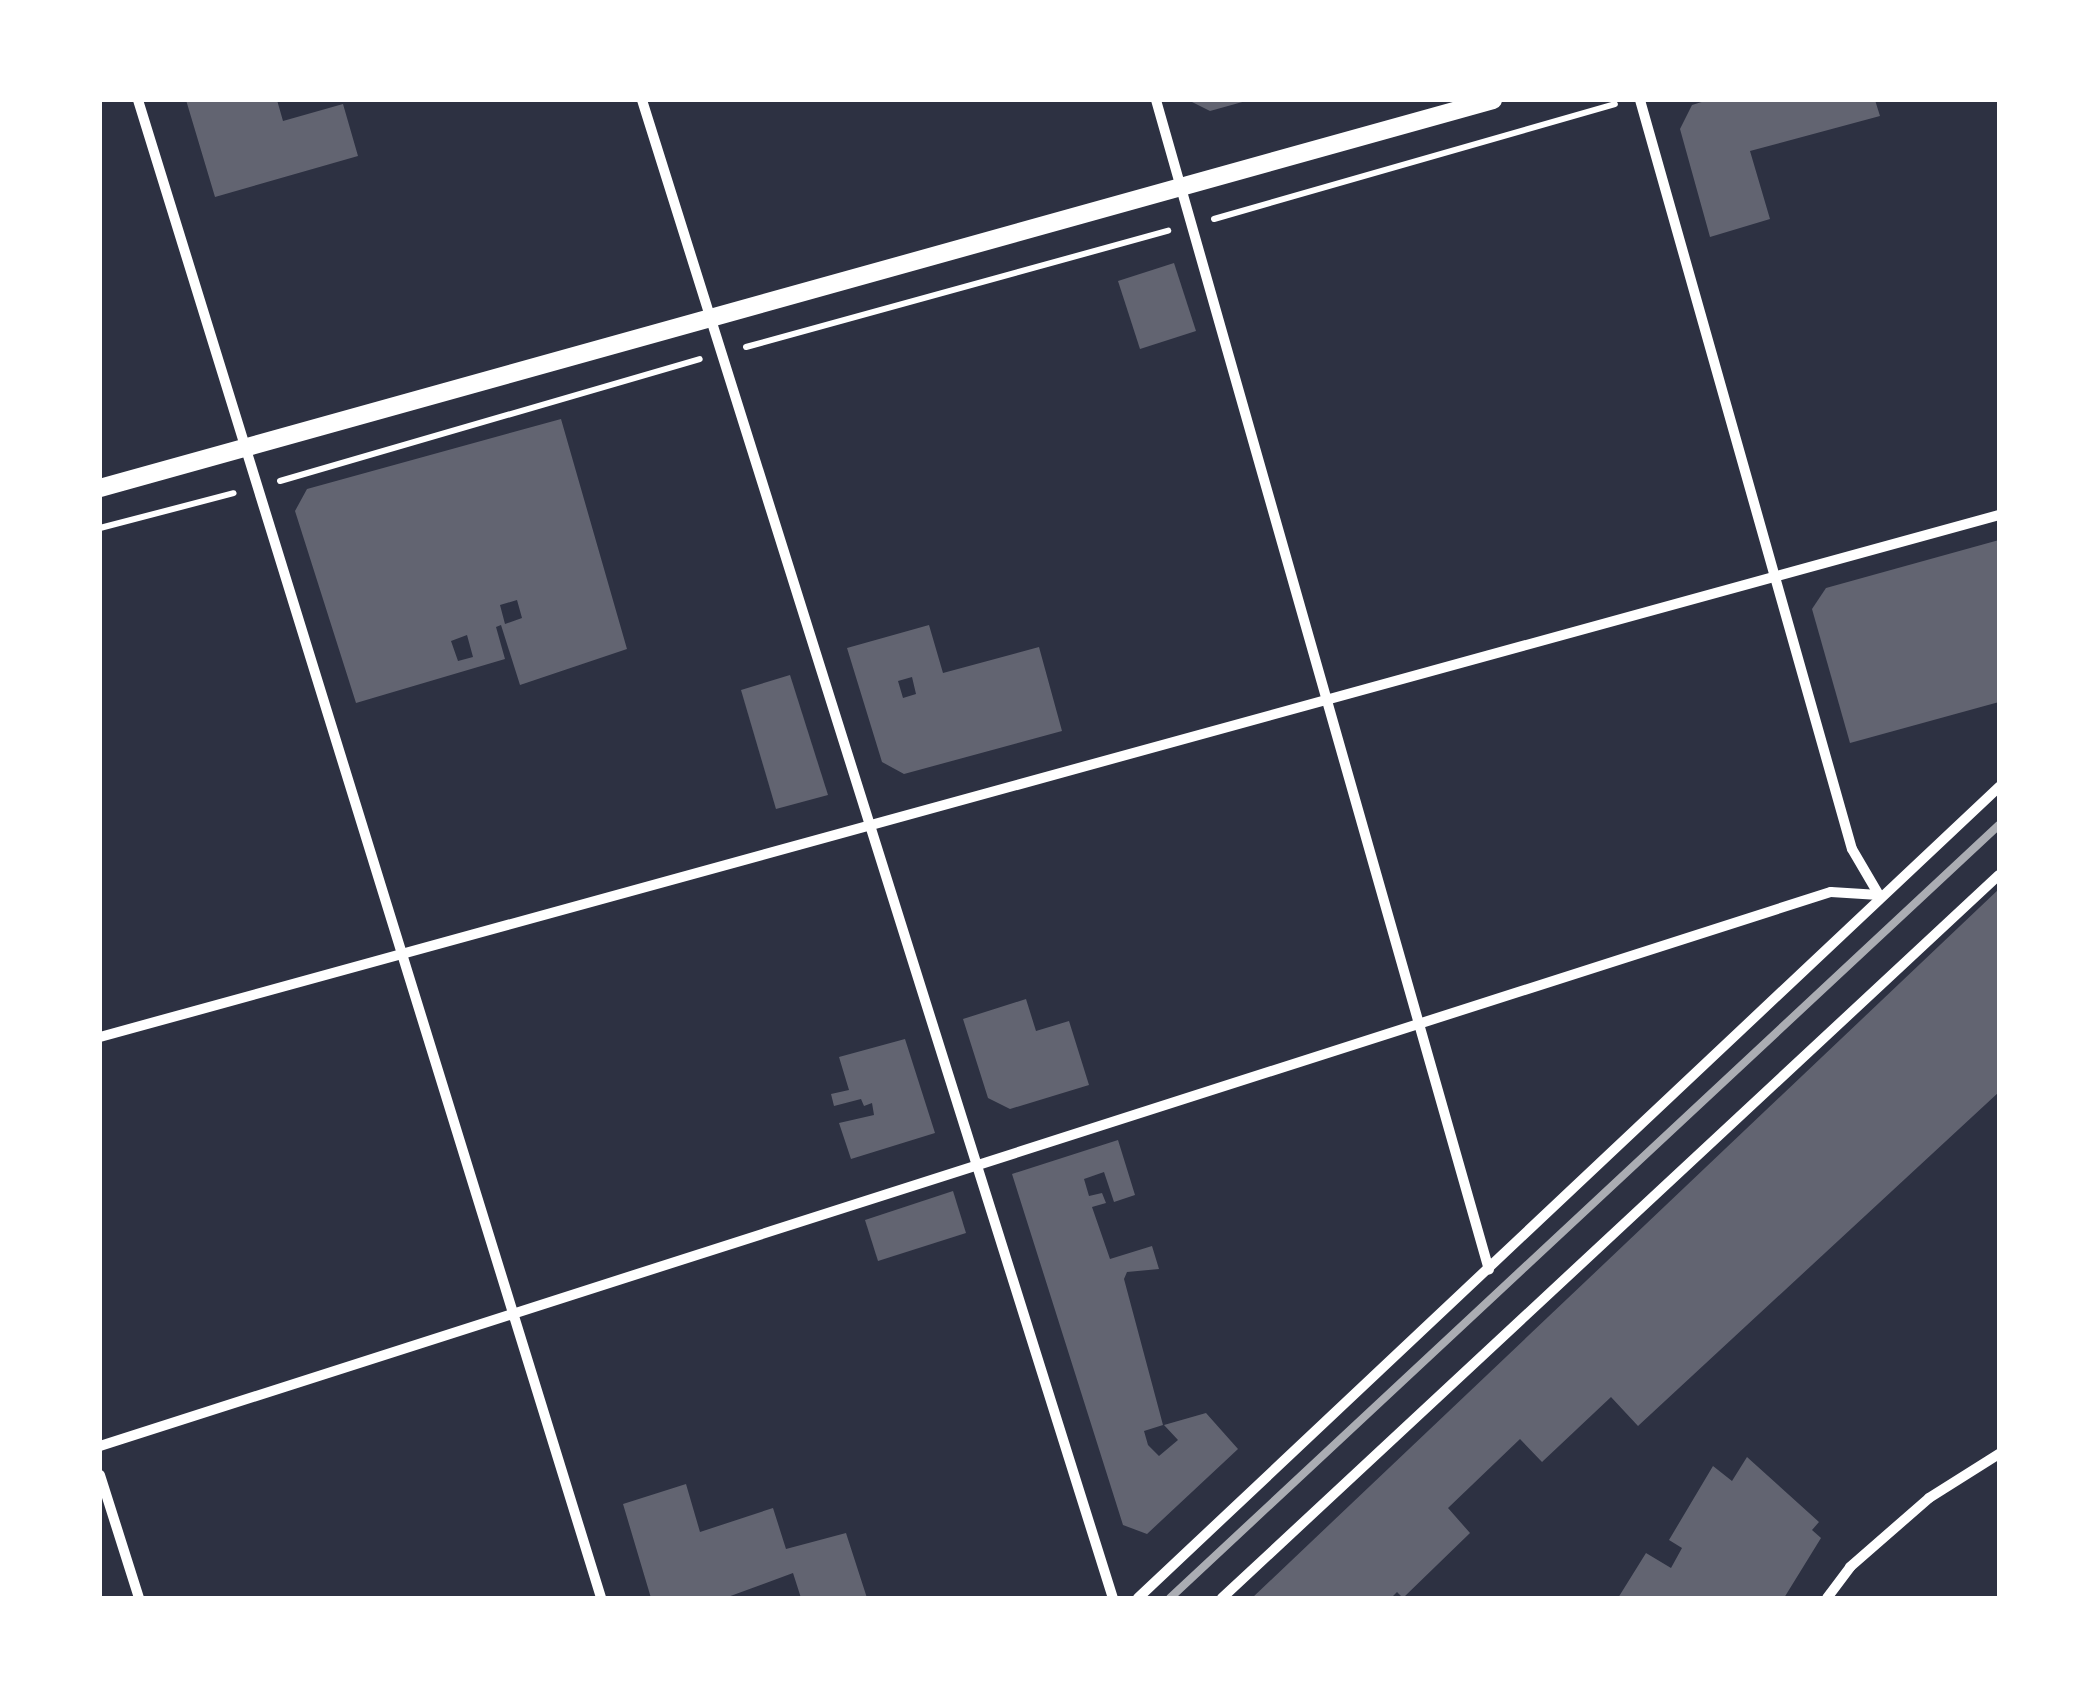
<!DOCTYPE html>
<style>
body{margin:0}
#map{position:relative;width:2099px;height:1698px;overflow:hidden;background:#2d3142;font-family:Poppins,sans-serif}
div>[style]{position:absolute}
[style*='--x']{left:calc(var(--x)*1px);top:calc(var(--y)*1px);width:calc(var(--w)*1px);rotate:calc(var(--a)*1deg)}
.building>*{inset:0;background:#626471}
.path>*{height:6px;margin:-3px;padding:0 3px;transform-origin:3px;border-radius:3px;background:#fff}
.minor>*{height:10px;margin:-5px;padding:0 5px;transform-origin:5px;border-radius:5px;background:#fff}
.tertiary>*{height:18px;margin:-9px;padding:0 9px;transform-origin:9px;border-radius:9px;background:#fff}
.rail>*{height:8px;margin:-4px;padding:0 4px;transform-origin:4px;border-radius:4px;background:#abadb3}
span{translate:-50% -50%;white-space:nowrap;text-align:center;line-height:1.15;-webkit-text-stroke:8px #fff;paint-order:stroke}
.frame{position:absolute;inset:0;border:102px solid #fff;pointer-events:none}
</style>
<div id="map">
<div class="building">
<div style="clip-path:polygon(186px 100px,277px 100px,283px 121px,343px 104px,358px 156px,215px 197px)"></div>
<div style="clip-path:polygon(1188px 100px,1245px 100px,1246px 101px,1210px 111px)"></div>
<div style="clip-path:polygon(1708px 100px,1875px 100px,1880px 116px,1750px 151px,1770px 219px,1710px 237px,1680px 129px,1692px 105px)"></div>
<div style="clip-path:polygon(1174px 263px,1196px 331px,1140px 349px,1118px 281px)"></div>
<div style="clip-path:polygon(evenodd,561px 419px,627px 649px,520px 685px,501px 625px,496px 627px,505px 659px,356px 703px,295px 511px,307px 489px,561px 419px,517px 600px,522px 618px,505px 624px,500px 605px,517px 600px,561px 419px,467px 635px,473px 657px,458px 661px,451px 641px,467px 635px)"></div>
<div style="clip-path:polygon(1999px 540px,1999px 702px,1850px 743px,1812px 609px,1826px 588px)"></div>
<div style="clip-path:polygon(evenodd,929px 625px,943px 673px,1039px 647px,1062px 731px,904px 774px,882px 762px,847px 648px,929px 625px,912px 677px,916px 694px,903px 698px,898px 681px,912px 677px)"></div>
<div style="clip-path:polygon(790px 675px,828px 795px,776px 809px,741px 690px)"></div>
<div style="clip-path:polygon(1999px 889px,1999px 1092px,1638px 1426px,1611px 1397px,1542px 1462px,1520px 1439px,1448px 1508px,1470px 1533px,1403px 1598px,1397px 1592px,1391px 1598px,1252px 1598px)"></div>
<div style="clip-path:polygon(1026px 999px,1036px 1031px,1069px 1021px,1089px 1085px,1010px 1109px,988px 1098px,963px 1019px)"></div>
<div style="clip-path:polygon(905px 1039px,935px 1133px,851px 1159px,839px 1123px,874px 1115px,872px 1103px,864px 1106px,861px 1099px,834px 1106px,831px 1094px,849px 1090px,839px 1057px)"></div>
<div style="clip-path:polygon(1118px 1140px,1135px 1195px,1114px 1202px,1104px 1172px,1084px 1179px,1089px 1196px,1102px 1193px,1106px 1203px,1092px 1207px,1110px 1259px,1152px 1246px,1159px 1269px,1127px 1272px,1124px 1279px,1163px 1425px,1144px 1431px,1148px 1445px,1159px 1456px,1178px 1440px,1164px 1425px,1206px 1413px,1238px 1449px,1147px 1534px,1123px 1525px,1012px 1174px)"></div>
<div style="clip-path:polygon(953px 1191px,966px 1233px,878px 1261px,865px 1220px)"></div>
<div style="clip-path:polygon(1747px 1457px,1819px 1522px,1812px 1530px,1821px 1538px,1784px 1598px,1618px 1598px,1646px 1553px,1671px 1568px,1682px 1548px,1669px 1540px,1713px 1466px,1732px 1481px)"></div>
<div style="clip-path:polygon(686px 1484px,700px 1532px,773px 1508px,786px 1549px,846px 1533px,867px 1598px,801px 1598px,793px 1573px,725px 1598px,651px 1598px,623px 1504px)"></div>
</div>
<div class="path">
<div style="--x:1214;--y:219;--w:417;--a:-16"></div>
<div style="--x:746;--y:347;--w:438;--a:-15.4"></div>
<div style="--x:280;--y:481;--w:437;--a:-16.2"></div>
<div style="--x:100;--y:528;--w:138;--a:-14.6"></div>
</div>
<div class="minor">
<div style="--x:138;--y:100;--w:1568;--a:72.82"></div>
<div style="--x:642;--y:100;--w:1570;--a:72.55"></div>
<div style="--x:1156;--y:100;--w:1216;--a:74.11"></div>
<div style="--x:1640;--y:100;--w:778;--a:74.2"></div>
<div style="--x:1852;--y:849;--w:53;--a:59.6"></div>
<div style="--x:100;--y:1037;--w:1969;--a:-15.37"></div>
<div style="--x:100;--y:1446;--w:1817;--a:-17.75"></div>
<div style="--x:1831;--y:892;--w:48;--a:3.6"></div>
<div style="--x:100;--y:1475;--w:129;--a:72.4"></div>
<div style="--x:1138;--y:1598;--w:1183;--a:-43.29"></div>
<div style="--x:1222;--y:1598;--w:1061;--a:-42.94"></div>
<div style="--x:1827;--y:1598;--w:39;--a:-53"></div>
<div style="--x:1850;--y:1567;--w:105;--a:-41.1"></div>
<div style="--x:1929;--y:1498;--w:83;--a:-32.2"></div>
</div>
<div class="tertiary">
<div style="--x:100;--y:488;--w:1446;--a:-15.56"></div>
</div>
<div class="rail">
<div style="--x:1170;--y:1598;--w:1133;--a:-43"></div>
</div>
<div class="frame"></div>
</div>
